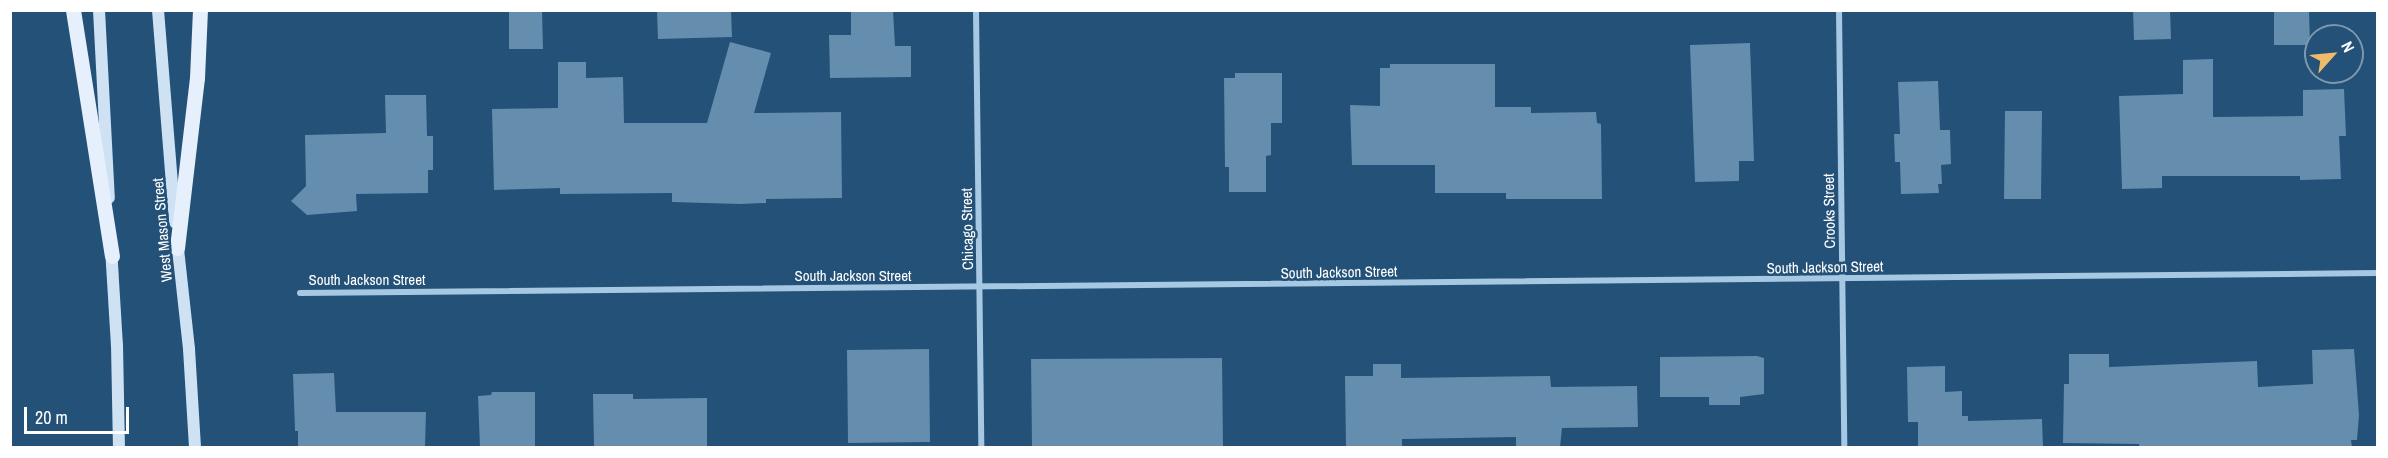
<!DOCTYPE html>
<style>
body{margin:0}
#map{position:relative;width:2388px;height:458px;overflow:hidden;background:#245178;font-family:"Archivo Narrow",sans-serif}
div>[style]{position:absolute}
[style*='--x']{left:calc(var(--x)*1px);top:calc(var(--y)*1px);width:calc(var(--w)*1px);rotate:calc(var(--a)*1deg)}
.building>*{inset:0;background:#658dae}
.street>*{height:6px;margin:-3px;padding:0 3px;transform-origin:3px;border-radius:3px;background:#a6c8e3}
.secondary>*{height:12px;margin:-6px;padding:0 6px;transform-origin:6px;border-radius:6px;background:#cfe2f4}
.primary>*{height:15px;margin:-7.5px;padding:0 7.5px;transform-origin:7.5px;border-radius:7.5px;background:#e5f0fc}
span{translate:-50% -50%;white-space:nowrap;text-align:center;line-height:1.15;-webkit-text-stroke:5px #245178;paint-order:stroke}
.street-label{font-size:15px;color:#fff}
.frame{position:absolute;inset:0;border:12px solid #fff;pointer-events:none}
.north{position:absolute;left:2304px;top:24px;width:60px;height:60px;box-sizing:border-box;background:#245178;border:2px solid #7c97ae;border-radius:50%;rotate:63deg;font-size:16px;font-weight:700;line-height:24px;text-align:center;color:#fff}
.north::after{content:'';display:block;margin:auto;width:21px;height:27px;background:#edbb6a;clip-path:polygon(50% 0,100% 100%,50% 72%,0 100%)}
.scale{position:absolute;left:24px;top:407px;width:105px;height:27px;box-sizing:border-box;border:3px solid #fff;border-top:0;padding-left:8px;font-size:18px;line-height:21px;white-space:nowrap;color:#fff;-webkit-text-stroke:4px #245178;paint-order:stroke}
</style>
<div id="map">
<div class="building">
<div style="clip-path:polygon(509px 10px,542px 10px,543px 49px,509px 49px)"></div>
<div style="clip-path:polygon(657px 10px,731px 10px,732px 37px,658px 39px)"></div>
<div style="clip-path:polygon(851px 10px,893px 10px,895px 46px,911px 46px,911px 77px,830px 78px,829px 35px,851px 35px)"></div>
<div style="clip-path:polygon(2133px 10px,2170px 10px,2171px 39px,2134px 40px)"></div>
<div style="clip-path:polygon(2274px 10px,2309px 10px,2310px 45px,2274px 45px)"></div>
<div style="clip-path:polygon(730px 42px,771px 53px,754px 113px,841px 112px,842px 198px,766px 199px,766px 203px,740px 204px,672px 202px,672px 193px,560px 194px,560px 188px,494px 190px,492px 109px,558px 108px,558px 62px,586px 62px,586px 78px,623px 77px,624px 123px,707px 123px)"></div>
<div style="clip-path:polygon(1750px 43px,1754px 161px,1739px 161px,1739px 181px,1695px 182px,1690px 45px)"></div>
<div style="clip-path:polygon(2213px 59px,2213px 117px,2303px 116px,2303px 90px,2344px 89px,2346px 136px,2339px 136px,2341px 179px,2300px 180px,2300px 176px,2162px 176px,2162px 188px,2122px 189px,2119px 96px,2183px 94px,2183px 60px)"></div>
<div style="clip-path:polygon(1390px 64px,1495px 64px,1495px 107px,1531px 107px,1531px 113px,1596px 112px,1597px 123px,1601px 124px,1602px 199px,1506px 199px,1506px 193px,1435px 193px,1435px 165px,1352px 165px,1350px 105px,1380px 106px,1380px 68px,1390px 68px)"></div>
<div style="clip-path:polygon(1235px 73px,1282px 73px,1282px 123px,1271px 123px,1271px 155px,1266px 156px,1266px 192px,1229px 192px,1229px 167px,1225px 167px,1224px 78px,1235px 78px)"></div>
<div style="clip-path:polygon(1938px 81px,1940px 130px,1950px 130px,1951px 164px,1941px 165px,1942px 184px,1938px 184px,1939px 193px,1901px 194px,1900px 162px,1895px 162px,1894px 134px,1900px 134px,1898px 82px)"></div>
<div style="clip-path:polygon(385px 95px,426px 95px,427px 136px,433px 136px,433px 170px,428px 170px,428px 193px,356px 194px,357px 211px,307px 215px,291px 201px,306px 186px,305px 135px,386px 133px)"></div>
<div style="clip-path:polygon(2005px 111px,2042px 111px,2041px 199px,2004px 199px)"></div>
<div style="clip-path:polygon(929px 349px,930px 442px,848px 443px,847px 350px)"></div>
<div style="clip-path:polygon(2354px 349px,2359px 415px,2357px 440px,2351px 440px,2352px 447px,2139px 447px,2139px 444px,2063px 443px,2064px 384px,2069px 384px,2069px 354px,2109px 354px,2109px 367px,2257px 361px,2258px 387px,2313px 384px,2312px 350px)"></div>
<div style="clip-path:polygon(1757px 356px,1764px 358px,1764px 394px,1740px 397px,1740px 405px,1709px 405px,1709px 397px,1660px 397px,1660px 357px)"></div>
<div style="clip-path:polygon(1222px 358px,1223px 447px,1032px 447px,1031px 359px)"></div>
<div style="clip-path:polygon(1373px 364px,1401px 364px,1401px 378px,1550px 376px,1551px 387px,1637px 386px,1638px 427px,1562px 428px,1560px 447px,1516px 447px,1516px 437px,1402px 439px,1402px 447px,1346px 447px,1345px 376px,1373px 376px)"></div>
<div style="clip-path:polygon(1945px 366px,1945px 392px,1962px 391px,1962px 416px,1968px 416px,1968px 421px,2042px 419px,2043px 447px,1918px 447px,1918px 422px,1908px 422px,1907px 367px)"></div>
<div style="clip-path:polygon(334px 373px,336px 412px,426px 412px,425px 447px,298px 447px,298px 431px,295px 431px,293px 374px)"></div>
<div style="clip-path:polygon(492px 392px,535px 392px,535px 447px,480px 447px,478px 396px,491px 395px)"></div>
<div style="clip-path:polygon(593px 394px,633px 394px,633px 399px,707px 398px,707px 447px,594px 447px)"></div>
</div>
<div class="street">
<div style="--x:976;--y:10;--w:438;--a:89.3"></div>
<div style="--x:1839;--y:10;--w:438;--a:89.3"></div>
<div style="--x:300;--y:293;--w:2078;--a:-0.55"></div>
</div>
<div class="secondary">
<div style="--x:99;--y:10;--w:188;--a:87"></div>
<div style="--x:158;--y:10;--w:213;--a:85.4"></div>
<div style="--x:177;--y:240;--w:110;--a:83.7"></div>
<div style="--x:189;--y:349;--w:99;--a:86.5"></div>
<div style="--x:111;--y:248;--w:97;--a:86.5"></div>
<div style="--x:117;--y:345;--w:103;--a:88.9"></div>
</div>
<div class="primary">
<div style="--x:73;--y:10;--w:249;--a:81"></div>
<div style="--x:177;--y:248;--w:171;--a:-83.3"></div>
<div style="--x:197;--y:78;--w:68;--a:-87.5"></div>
</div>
<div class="street-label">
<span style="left:1829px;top:211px;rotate:-91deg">Crooks Street</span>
<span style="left:967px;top:229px;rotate:-91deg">Chicago Street</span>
<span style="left:162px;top:230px;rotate:-95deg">West Mason Street</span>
<span style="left:1825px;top:267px;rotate:-1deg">South Jackson Street</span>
<span style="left:1339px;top:272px;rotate:-1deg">South Jackson Street</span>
<span style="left:853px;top:276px">South Jackson Street</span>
<span style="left:367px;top:280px">South Jackson Street</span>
</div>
<div class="frame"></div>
<div class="north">N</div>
<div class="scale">20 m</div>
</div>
